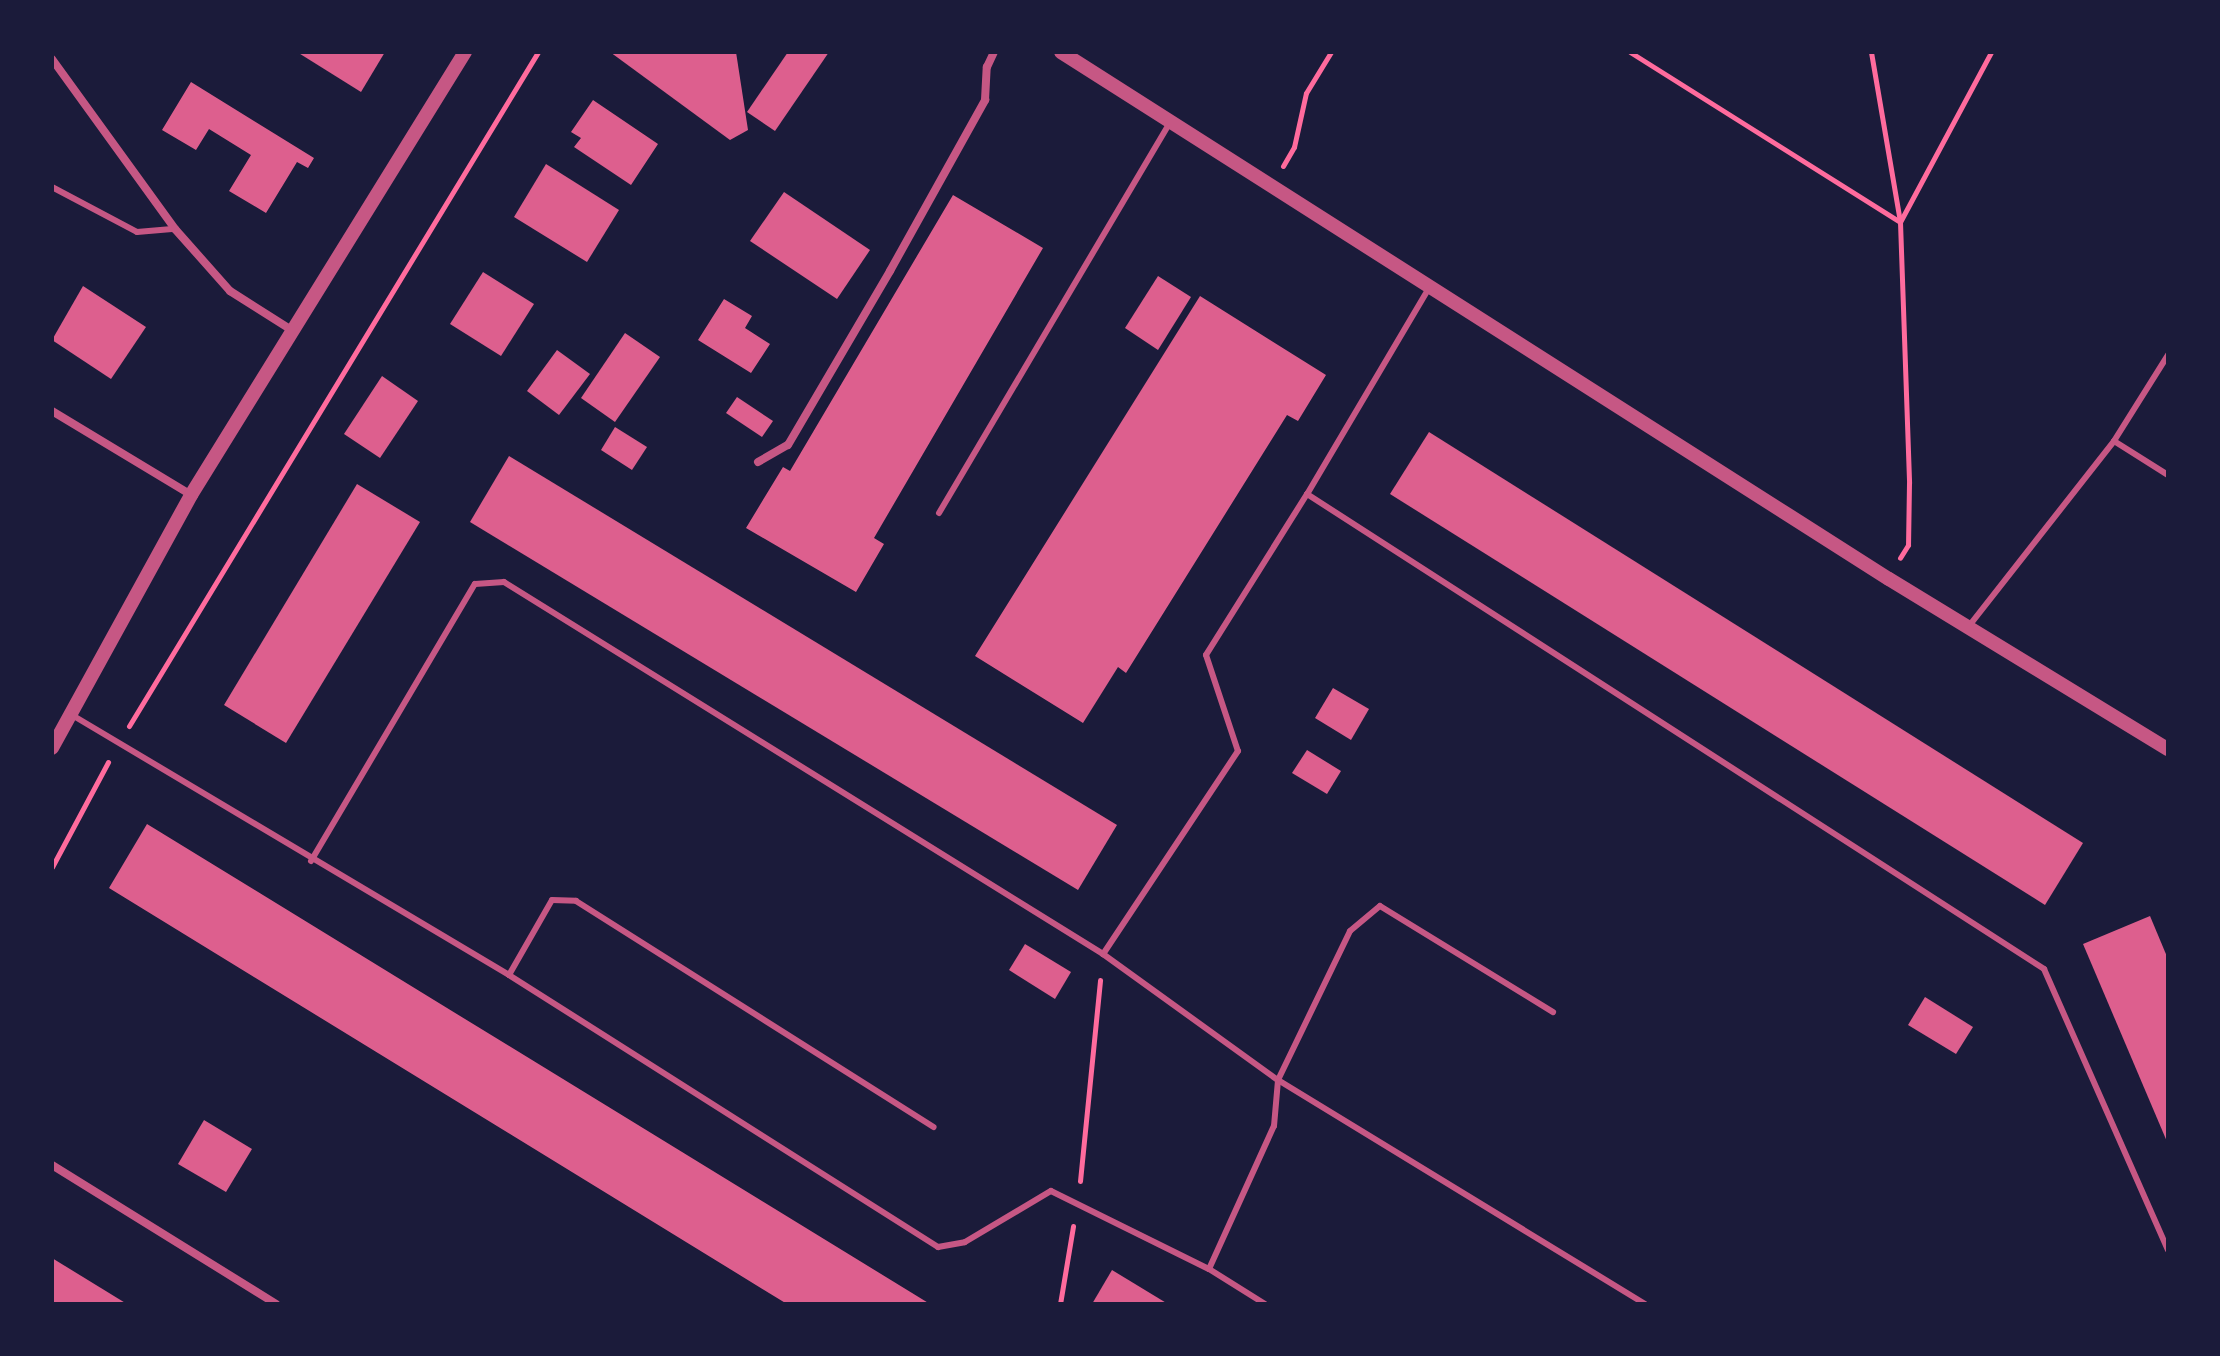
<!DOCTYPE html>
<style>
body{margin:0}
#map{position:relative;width:2220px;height:1356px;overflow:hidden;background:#1b1b3a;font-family:"Golos Text",sans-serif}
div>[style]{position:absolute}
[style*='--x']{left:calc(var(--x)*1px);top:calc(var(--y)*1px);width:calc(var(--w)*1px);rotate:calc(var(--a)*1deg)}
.building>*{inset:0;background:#dd5f8e}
.path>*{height:5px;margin:-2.5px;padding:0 2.5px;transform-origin:2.5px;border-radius:2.5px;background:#ff6b9d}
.service>*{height:6px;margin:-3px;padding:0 3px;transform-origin:3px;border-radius:3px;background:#c65784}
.minor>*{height:8px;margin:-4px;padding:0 4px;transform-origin:4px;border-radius:4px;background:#c65784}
.tertiary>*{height:14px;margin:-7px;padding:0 7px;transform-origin:7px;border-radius:7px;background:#c65784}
span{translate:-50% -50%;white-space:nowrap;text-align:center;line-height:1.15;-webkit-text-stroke:7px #1b1b3a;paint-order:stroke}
.frame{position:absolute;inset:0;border:54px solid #1b1b3a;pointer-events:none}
</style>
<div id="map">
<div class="building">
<div style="clip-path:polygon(297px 52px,385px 52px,361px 92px)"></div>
<div style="clip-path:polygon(610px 52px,736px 52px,748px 130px,730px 140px)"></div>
<div style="clip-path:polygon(788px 52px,829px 52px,775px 131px,747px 112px)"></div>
<div style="clip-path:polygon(191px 82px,314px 158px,308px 168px,297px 162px,266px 213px,229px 191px,251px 155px,209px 129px,196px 150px,162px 130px)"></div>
<div style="clip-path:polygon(593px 100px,658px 144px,631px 185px,574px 147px,581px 138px,571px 132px)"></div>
<div style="clip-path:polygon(546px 164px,619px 210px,587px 262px,514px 217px)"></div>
<div style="clip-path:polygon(784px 192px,870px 250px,837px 299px,750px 241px)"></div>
<div style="clip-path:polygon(953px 195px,1043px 248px,874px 538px,884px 544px,856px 592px,746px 528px,783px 467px,790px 471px)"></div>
<div style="clip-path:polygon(483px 272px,534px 304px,501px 356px,450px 324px)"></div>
<div style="clip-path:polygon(1158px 276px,1191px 297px,1158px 350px,1125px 328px)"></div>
<div style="clip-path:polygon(83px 286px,146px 327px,111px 379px,52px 340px)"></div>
<div style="clip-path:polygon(1200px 296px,1326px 375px,1298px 421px,1287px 415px,1126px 673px,1118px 667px,1083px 723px,975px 656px)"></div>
<div style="clip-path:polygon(724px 299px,752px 316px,745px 328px,770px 344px,751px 373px,698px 340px)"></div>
<div style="clip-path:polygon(625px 333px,660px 357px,615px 422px,581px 398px)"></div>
<div style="clip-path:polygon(557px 350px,590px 374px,559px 415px,527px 391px)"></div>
<div style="clip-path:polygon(382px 376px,418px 401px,380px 458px,344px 434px)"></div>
<div style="clip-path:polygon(737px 397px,773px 421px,762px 437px,726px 413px)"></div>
<div style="clip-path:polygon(615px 427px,647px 447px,632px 470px,601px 450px)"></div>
<div style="clip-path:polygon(1429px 432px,2083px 843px,2045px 905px,1390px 494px)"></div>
<div style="clip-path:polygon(509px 456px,1117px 825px,1078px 890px,470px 522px)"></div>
<div style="clip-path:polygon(357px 484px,420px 522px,286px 743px,224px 705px)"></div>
<div style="clip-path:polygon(1333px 688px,1369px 709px,1351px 740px,1315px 718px)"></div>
<div style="clip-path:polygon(1307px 750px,1341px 771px,1327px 794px,1292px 773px)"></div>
<div style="clip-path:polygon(147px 824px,434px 1000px,930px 1304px,787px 1304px,109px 888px)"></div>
<div style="clip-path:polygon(2150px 916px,2168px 959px,2168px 1144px,2083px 944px)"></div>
<div style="clip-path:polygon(1025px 944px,1071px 972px,1055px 999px,1009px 970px)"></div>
<div style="clip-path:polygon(1925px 997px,1973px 1027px,1956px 1054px,1908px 1025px)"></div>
<div style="clip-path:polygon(204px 1120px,252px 1149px,226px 1192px,178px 1164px)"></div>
<div style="clip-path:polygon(52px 1258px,127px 1304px,52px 1304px)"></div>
<div style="clip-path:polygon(1112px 1270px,1168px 1304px,1092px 1304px)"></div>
</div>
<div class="path">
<div style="--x:1630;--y:52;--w:319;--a:32.2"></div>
<div style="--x:1900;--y:222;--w:193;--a:-61.8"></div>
<div style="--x:1871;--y:52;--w:172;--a:80.3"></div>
<div style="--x:1900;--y:222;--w:261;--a:88"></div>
<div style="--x:1909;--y:483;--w:62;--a:90.9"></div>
<div style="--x:1908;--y:545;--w:15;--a:122"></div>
<div style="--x:1283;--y:166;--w:22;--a:-60"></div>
<div style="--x:1294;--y:147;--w:55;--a:-77.5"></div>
<div style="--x:1306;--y:93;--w:48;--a:-58.6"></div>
<div style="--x:129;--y:726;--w:788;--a:-58.75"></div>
<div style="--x:52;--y:867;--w:119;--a:-61.9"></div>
<div style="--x:1080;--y:1181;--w:202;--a:-84.3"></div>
<div style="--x:1060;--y:1304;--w:79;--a:-80.5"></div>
</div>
<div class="service">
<div style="--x:52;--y:187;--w:96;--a:27.9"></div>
<div style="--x:137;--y:232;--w:38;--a:-5"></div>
<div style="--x:1429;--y:288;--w:239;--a:120.6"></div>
<div style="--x:1307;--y:494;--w:877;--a:32.8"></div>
<div style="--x:2044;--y:969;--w:307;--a:66.2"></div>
<div style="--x:2114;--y:441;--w:64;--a:32.2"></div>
<div style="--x:1307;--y:494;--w:190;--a:122.1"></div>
<div style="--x:1206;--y:655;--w:101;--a:71.6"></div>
<div style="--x:1238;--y:751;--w:244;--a:123.6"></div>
<div style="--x:1103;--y:954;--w:216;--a:35.8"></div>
<div style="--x:1278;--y:1080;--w:430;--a:31.4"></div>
<div style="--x:939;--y:513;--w:454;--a:-59.4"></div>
<div style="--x:1969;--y:626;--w:235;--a:-51.9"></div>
<div style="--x:2114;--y:441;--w:102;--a:-57.9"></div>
<div style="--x:72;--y:715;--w:508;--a:30.75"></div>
<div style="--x:509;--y:975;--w:508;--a:32.38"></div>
<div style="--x:938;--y:1247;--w:27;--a:-10"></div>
<div style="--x:965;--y:1242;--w:100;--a:-30.7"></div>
<div style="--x:1051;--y:1191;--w:176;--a:26.3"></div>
<div style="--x:1209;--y:1269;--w:66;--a:32"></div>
<div style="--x:311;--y:861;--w:322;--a:-59.4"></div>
<div style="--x:475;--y:584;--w:29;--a:-4"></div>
<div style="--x:504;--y:582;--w:705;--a:31.84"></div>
<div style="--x:509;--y:975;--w:86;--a:-60.2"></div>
<div style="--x:552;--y:900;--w:24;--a:2"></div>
<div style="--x:576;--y:901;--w:423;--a:32.3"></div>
<div style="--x:1209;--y:1269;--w:157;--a:-65.6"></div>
<div style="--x:1274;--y:1126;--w:46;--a:-85"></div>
<div style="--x:1278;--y:1080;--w:165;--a:-64.2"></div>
<div style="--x:1350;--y:931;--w:39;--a:-40"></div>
<div style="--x:1380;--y:906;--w:203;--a:31.5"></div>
</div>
<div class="minor">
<div style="--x:52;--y:59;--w:210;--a:54.1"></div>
<div style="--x:175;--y:229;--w:83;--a:48.4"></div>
<div style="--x:230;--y:291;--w:75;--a:32.4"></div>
<div style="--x:52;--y:411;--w:162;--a:31.1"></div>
<div style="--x:758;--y:462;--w:34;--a:-30"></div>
<div style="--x:788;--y:445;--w:202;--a:-59.6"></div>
<div style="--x:890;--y:271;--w:196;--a:-60.9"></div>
<div style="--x:985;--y:100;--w:33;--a:-87"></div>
<div style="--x:987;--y:67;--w:17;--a:-65"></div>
<div style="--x:52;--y:1165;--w:264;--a:31.8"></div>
</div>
<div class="tertiary">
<div style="--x:1061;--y:52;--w:981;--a:32.48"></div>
<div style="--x:1889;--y:579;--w:327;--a:31.4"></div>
<div style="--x:52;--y:748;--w:289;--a:-61.2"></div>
<div style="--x:191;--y:495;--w:521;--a:-58.26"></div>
</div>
<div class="frame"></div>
</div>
